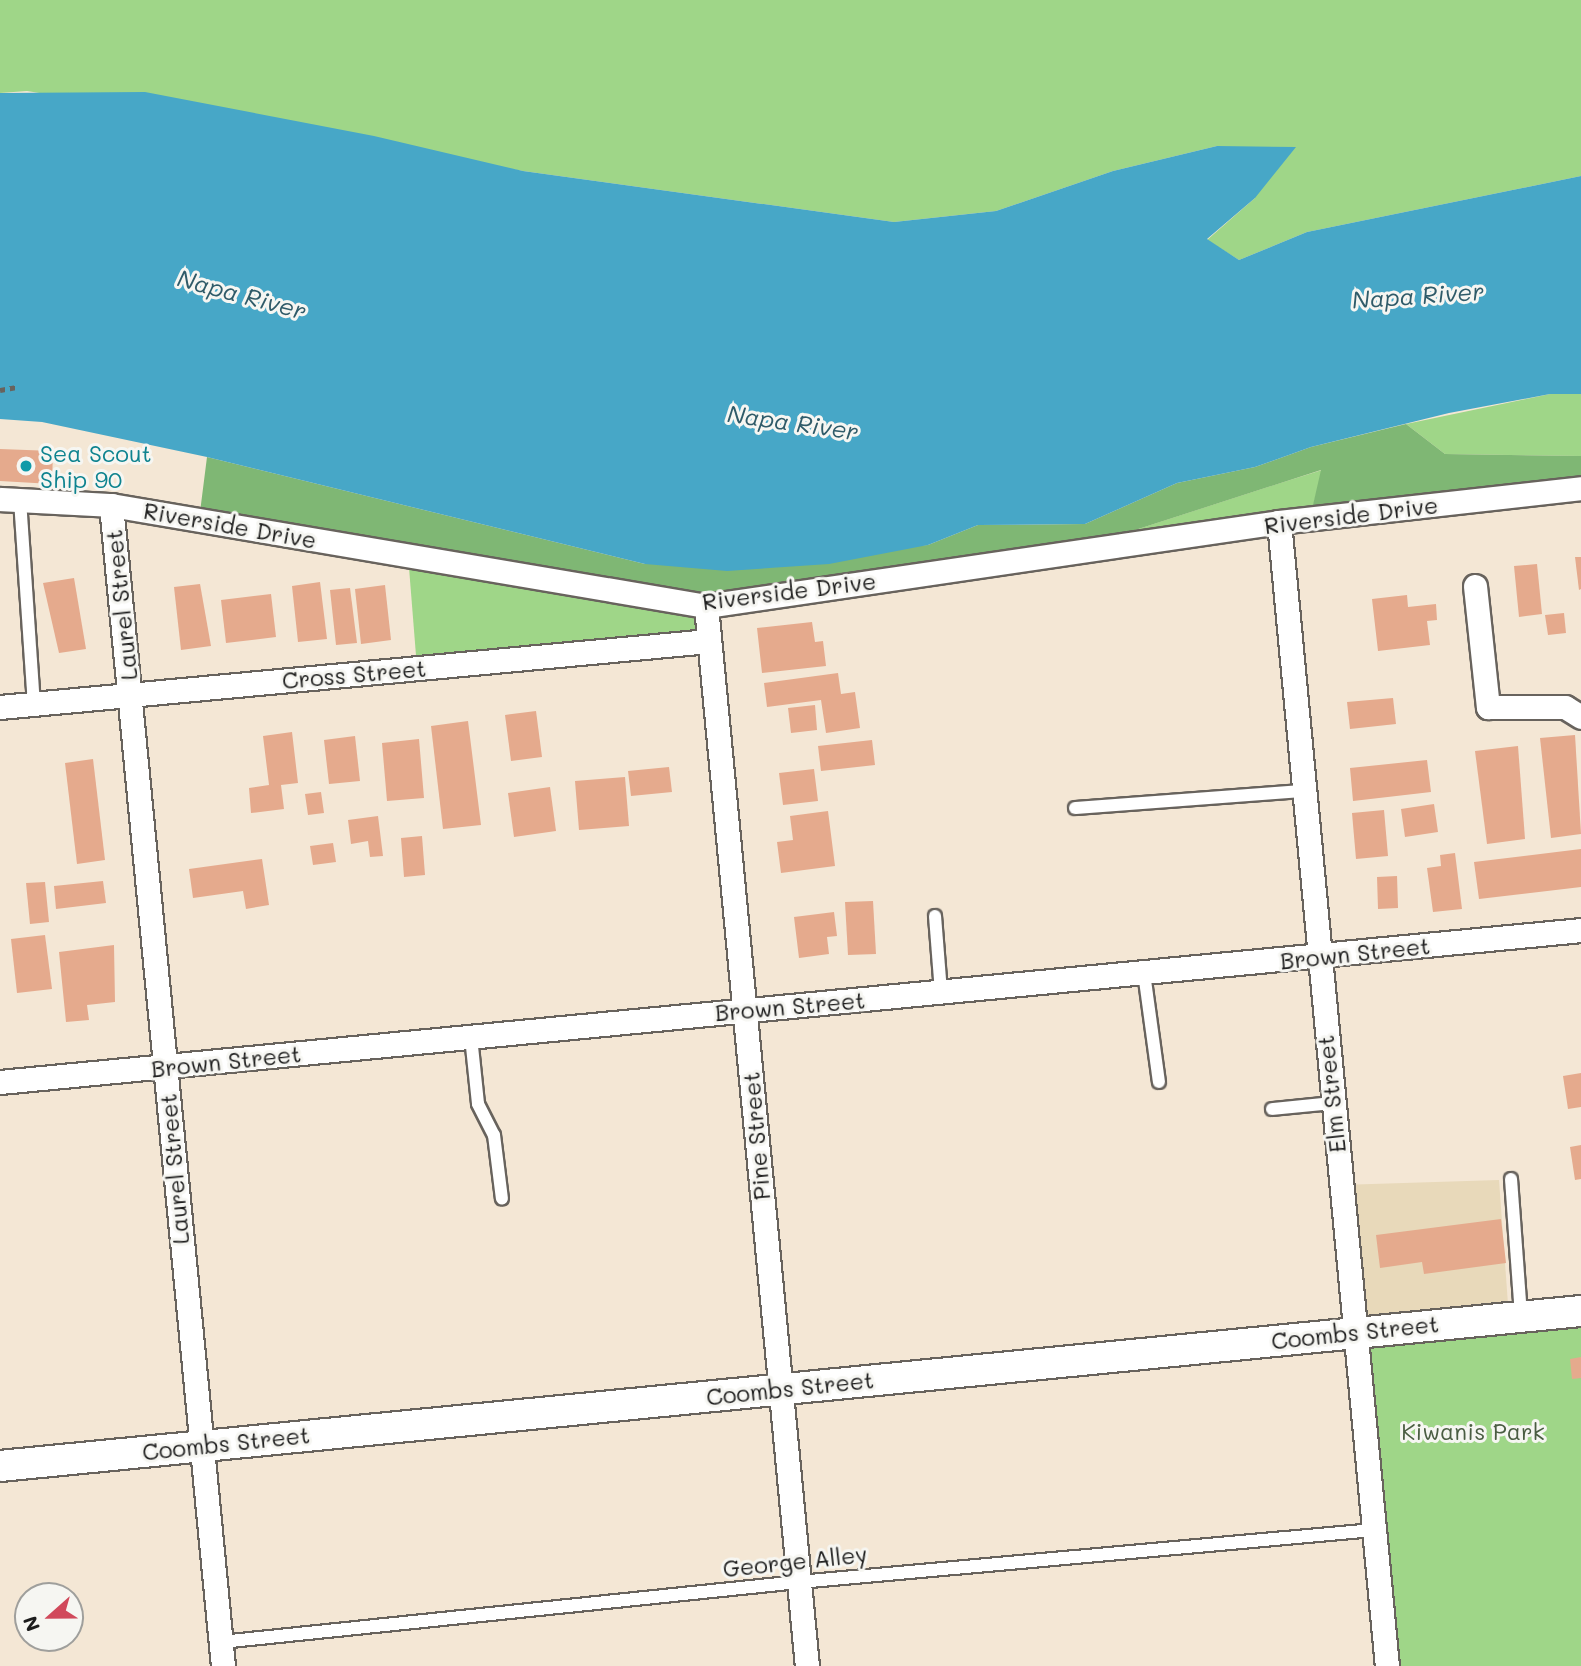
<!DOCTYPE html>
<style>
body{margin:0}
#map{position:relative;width:1581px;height:1666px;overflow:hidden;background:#f4e7d5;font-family:Mali,sans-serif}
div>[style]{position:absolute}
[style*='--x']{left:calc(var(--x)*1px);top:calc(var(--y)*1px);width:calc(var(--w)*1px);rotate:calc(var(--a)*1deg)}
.built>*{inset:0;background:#e8d9ba}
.green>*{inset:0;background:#9fd688}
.forest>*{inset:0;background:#7fb774}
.water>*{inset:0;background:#47a7c7}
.building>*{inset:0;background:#e5aa8d}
.path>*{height:4.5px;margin-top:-2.25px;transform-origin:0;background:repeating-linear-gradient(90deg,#68635d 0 5px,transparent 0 10px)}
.roads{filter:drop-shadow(2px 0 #68635d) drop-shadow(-2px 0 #68635d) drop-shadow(0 2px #68635d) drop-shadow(0 -2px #68635d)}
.service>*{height:12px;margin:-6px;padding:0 6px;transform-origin:6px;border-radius:6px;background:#fff}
.minor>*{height:23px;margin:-11.5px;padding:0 11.5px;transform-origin:11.5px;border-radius:11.5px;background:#fff}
.tertiary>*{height:30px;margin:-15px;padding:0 15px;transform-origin:15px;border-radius:15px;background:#fff}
.dots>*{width:19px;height:19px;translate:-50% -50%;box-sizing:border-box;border:4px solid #f6f6f2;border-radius:50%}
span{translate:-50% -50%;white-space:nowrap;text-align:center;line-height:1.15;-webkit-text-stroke:6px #f6f6f2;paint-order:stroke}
.culture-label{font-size:23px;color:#0d838f}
.left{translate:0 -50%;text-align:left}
.street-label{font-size:23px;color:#1c1c1c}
.park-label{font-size:23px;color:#4a5d42}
.water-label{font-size:24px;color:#2f5b69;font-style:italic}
.north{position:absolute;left:14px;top:1582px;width:70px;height:70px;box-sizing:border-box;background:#f6f6f2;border:2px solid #9f9f9c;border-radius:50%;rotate:249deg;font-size:19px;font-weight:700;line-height:28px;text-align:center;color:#1c1c1c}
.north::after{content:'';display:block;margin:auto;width:24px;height:32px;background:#d1495b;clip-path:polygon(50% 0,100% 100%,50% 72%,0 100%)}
</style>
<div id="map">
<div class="built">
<div style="clip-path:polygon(1499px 1180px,1509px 1318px,1355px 1332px,1340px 1185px)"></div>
</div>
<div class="green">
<div style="clip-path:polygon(0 0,1581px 0,1581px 176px,1307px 232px,1239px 260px,1207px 240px,1255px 198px,1217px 146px,1113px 171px,996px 211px,894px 222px,523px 171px,27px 91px,0 93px)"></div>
<div style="clip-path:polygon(1550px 394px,1581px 394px,1581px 456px,1445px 454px,1406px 424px)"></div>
<div style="clip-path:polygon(1322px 470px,1310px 519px,1064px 553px,1271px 486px)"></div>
<div style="clip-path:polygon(408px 555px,706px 606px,709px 641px,417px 668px)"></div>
<div style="clip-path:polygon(1581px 1311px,1581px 1666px,1387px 1666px,1355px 1332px)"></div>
</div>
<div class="forest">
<div style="clip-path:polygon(1406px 424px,1445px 454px,1581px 456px,1581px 488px,1310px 518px,1321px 470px,1064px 553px,706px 606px,199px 520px,207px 457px,645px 564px,928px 545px,978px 525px,1085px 524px,1177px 483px,1255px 467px,1311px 447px)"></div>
</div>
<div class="water">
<div style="clip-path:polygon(145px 92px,374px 136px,523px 171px,894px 222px,996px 211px,1113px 171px,1217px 146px,1296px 147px,1255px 198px,1207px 239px,1239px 260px,1307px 232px,1581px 176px,1581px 394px,1550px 394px,1449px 413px,1311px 447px,1255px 467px,1177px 483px,1085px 524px,978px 525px,928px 545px,829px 564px,727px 571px,645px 564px,207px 457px,42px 422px,0 419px,0 93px)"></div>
</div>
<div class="building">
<div style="clip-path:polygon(0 449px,53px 451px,52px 484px,0 481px)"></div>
<div style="clip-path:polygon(1575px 557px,1581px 557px,1581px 589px,1579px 590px)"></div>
<div style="clip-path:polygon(1537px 564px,1542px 614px,1519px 617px,1514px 566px)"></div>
<div style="clip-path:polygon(74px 578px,86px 649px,59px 653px,43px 583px)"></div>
<div style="clip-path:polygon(320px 582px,327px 639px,298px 642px,292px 586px)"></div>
<div style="clip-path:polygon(200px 584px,211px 646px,181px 650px,174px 587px)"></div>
<div style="clip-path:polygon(385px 585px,391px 640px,361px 644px,355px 589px)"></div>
<div style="clip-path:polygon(350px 588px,357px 643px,336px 645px,330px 590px)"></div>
<div style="clip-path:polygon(271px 594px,276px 637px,226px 643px,221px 600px)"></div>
<div style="clip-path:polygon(1407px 595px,1408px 607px,1436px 604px,1437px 620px,1427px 621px,1430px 645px,1378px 651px,1372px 599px)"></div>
<div style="clip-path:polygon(1564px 613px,1566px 633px,1548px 635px,1545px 615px)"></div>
<div style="clip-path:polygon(812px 622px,815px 642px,823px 641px,826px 666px,762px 673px,757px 628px)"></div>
<div style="clip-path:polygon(838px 673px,841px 694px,855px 692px,860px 728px,826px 733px,821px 700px,767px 707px,764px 683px)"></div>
<div style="clip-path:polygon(1393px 698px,1396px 724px,1350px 729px,1347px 702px)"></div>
<div style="clip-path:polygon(815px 705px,817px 730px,791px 733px,788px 708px)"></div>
<div style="clip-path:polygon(536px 711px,542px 757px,511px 761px,505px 715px)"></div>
<div style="clip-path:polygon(468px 721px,481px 825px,443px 829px,431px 726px)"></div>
<div style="clip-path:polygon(292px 732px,298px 783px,281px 785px,284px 809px,251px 813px,249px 788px,269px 785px,263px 736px)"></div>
<div style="clip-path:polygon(1575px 735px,1581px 834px,1551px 838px,1540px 738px)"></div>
<div style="clip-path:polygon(355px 736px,360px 781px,329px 784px,324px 740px)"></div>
<div style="clip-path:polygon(419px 739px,424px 798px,387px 801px,382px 743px)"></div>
<div style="clip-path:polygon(872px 740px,875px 765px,821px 771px,818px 746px)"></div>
<div style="clip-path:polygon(1518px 746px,1525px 839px,1487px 844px,1475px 751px)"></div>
<div style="clip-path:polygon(93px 759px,105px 860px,77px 864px,65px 763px)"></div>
<div style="clip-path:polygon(1427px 760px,1431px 792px,1353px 801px,1350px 768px)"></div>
<div style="clip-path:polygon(669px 767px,672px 792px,631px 796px,628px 771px)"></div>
<div style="clip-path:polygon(814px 769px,818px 801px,783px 805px,779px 773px)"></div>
<div style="clip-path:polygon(625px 777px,629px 826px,579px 830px,575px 781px)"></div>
<div style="clip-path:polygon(550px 787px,556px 831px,514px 837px,508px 793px)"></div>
<div style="clip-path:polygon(321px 792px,324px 813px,308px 815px,305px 794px)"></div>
<div style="clip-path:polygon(1434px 804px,1438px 832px,1405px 837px,1401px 809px)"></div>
<div style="clip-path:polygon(1384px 810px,1388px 856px,1356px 859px,1352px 813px)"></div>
<div style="clip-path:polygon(828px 811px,835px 866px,781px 873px,777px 842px,793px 840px,790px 816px)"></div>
<div style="clip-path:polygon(378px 816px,383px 856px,370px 857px,368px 841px,351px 844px,348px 820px)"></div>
<div style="clip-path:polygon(422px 836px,425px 875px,404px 877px,401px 838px)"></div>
<div style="clip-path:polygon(333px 843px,336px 862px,313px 865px,310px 846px)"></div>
<div style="clip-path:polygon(1581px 849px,1581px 887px,1479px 899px,1474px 862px)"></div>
<div style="clip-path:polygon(1455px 853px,1462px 909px,1433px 912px,1427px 868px,1441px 866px,1440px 855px)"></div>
<div style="clip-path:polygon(262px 859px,269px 905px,246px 909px,243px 891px,193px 898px,189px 869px)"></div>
<div style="clip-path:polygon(1397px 876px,1398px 908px,1378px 909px,1377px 877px)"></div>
<div style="clip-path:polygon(103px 881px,106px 903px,56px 909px,54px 886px)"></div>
<div style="clip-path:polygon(45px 882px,49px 922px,30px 924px,26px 883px)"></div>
<div style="clip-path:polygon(873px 901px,876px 954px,848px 955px,845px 902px)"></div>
<div style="clip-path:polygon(834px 912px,837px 936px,827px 937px,829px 954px,799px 958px,794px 917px)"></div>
<div style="clip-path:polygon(45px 935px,52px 989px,17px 993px,11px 939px)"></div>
<div style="clip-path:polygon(114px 945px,115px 1002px,87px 1005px,89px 1020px,66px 1022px,59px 952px)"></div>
<div style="clip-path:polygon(1581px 1073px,1581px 1107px,1568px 1109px,1563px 1076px)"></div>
<div style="clip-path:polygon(1581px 1145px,1581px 1179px,1575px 1180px,1570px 1147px)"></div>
<div style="clip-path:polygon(1501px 1219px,1506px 1263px,1424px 1274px,1422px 1262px,1380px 1268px,1376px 1235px)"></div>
<div style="clip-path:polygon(1581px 1357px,1581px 1378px,1572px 1379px,1570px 1359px)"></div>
</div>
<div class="path">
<div style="--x:0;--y:390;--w:17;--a:-10"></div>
</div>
<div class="roads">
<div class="service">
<div style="--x:20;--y:500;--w:204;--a:86.1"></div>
<div style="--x:1075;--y:808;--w:228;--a:-4.3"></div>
<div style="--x:935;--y:916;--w:76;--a:85.5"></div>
<div style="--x:1144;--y:973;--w:110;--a:82.2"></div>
<div style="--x:471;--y:1037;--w:67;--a:84"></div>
<div style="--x:478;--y:1104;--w:35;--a:63"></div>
<div style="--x:494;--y:1135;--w:64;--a:82.9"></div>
<div style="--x:1272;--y:1109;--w:60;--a:-5.7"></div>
<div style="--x:1511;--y:1179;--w:137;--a:85.8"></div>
<div style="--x:221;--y:1642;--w:581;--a:-5.93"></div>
<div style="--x:799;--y:1582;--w:577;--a:-5.17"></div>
</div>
<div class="minor">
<div style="--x:0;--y:499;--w:111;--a:3.1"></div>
<div style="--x:111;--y:505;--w:604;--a:9.63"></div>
<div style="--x:706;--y:606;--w:579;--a:-8.34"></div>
<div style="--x:1279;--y:522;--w:304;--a:-6.4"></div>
<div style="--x:111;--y:505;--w:1166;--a:84.49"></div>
<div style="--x:1279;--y:522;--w:1149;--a:84.61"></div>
<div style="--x:1475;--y:586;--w:122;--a:83.9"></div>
<div style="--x:1488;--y:707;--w:77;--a:0"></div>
<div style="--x:1565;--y:707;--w:19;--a:32"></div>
<div style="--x:706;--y:606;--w:1065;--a:84.56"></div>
<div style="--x:0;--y:707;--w:712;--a:-5.32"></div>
<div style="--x:0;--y:1082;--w:1588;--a:-5.49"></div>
</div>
<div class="tertiary">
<div style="--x:0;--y:1466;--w:1589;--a:-5.6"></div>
</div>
</div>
<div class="dots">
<div style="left:26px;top:466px;background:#0f9aa8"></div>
</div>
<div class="culture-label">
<span class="left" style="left:40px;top:466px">Sea Scout<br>Ship 90</span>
</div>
<div class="street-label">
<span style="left:1351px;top:515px;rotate:-7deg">Riverside Drive</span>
<span style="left:230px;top:525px;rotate:10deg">Riverside Drive</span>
<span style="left:789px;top:591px;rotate:-7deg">Riverside Drive</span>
<span style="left:121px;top:605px;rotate:-96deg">Laurel Street</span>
<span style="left:354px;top:674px;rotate:-5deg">Cross Street</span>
<span style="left:1355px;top:953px;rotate:-6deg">Brown Street</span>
<span style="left:790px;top:1006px;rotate:-5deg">Brown Street</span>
<span style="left:226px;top:1061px;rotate:-6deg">Brown Street</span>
<span style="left:1331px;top:1094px;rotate:-96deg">Elm Street</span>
<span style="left:756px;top:1136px;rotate:-95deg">Pine Street</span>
<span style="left:174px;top:1169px;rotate:-95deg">Laurel Street</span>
<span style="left:1355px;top:1332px;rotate:-6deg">Coombs Street</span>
<span style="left:790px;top:1388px;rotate:-6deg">Coombs Street</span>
<span style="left:226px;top:1443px;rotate:-6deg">Coombs Street</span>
<span style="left:795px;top:1561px;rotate:-6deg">George Alley</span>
</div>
<div class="park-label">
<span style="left:1473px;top:1431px">Kiwanis Park</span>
</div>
<div class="water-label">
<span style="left:242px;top:294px;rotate:15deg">Napa River</span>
<span style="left:1418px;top:295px;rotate:-4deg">Napa River</span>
<span style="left:793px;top:422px;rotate:8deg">Napa River</span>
</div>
<div class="north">N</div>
</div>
